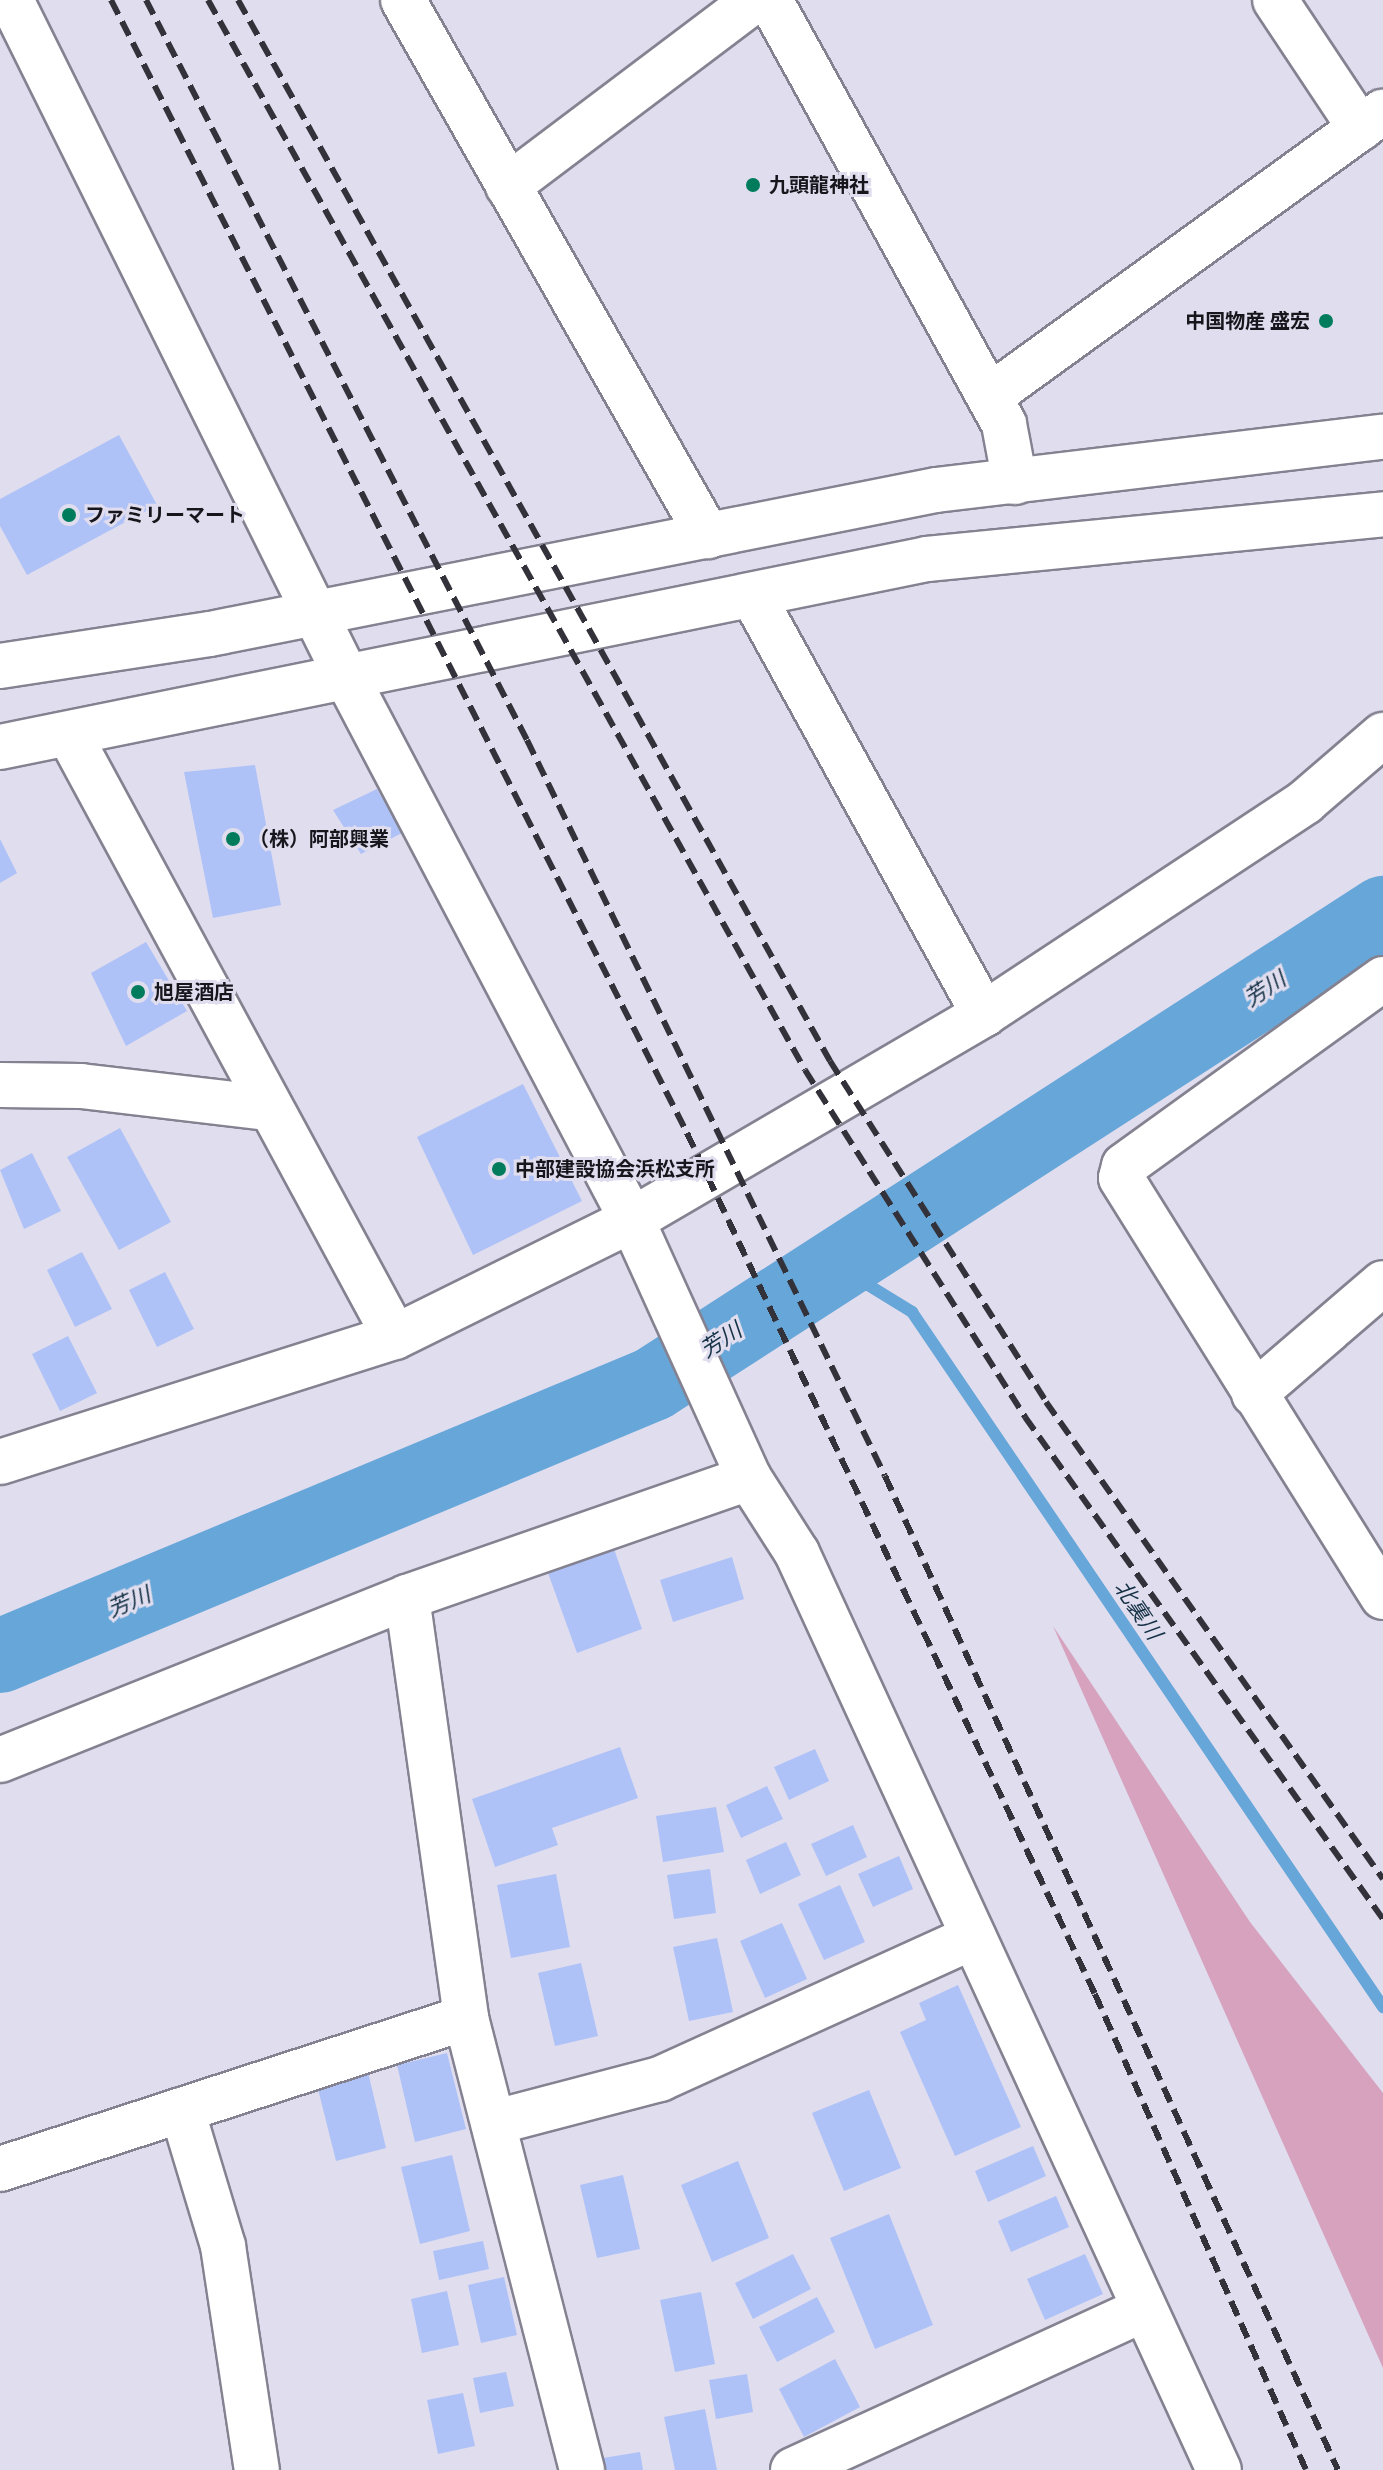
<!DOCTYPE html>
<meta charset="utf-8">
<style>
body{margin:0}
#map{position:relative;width:1383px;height:2470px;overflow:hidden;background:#e0ddee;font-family:"Fira Sans","Noto Sans JP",sans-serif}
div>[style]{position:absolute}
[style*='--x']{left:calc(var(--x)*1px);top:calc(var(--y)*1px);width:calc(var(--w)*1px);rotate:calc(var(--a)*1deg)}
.green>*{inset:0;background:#d6a2be}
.stream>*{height:12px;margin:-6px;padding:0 6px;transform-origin:6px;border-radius:6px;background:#67a6d8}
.river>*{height:74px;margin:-37px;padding:0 37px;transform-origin:37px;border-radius:37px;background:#67a6d8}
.building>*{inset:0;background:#aec2f7}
.roads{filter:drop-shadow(2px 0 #848291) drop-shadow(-2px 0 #848291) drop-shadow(0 2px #848291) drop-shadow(0 -2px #848291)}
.minor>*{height:44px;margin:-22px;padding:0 22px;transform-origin:22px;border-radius:22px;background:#fff}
.rail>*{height:6px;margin-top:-3px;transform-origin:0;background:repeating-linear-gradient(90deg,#333139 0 16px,transparent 0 24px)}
.dots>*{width:22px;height:22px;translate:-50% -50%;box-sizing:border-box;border:4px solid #e0ddee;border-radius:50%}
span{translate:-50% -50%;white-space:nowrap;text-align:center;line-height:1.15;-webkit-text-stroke:6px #e0ddee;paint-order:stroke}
.poi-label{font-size:20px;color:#17161c;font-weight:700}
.left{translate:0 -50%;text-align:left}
.right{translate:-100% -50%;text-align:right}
.water-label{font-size:22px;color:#143045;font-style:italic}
</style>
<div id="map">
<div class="green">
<div style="clip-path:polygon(1053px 1626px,1250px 1922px,1383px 2093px,1383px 2368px)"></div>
</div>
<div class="stream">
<div style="--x:834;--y:1264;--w:92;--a:31.6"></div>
<div style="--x:912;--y:1312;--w:840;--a:55.87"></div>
</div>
<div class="river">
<div style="--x:0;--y:1656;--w:707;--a:-22.61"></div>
<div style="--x:653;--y:1384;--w:869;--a:-32.83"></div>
</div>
<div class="building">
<div style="clip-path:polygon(119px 435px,157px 505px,27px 575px,0 526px,0 499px)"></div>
<div style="clip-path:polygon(255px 765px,281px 905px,213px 918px,184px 772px)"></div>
<div style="clip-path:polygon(377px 789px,402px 833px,361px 854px,333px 810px)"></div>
<div style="clip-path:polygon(0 839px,17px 873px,0 883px)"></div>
<div style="clip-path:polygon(146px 942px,187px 1011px,126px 1046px,91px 973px)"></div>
<div style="clip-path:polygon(523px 1084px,582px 1201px,473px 1255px,417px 1137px)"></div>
<div style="clip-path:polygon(120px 1128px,171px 1222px,119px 1250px,67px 1157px)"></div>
<div style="clip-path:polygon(32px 1153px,61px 1211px,24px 1229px,0 1170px)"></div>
<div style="clip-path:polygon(82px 1252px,112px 1309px,75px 1327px,47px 1270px)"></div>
<div style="clip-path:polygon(165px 1272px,194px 1329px,157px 1347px,129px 1290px)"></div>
<div style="clip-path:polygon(68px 1336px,97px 1393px,60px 1411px,32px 1354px)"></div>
<div style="clip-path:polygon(614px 1549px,642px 1629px,577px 1653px,548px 1573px)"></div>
<div style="clip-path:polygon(732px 1557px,744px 1599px,673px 1622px,660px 1580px)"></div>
<div style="clip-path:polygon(620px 1747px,638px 1798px,552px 1828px,558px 1845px,495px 1867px,472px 1799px)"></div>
<div style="clip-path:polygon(815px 1749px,829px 1781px,789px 1800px,774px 1767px)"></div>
<div style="clip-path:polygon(767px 1786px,783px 1819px,741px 1838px,726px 1805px)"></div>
<div style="clip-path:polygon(716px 1807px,724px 1852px,663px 1862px,656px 1816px)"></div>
<div style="clip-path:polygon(853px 1825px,867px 1857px,826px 1876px,811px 1844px)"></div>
<div style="clip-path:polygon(786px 1842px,801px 1875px,760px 1894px,746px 1860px)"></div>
<div style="clip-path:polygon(899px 1856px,913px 1889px,873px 1907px,858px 1874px)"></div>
<div style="clip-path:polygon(710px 1869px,716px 1913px,674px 1919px,667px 1875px)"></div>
<div style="clip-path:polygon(556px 1874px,570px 1947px,511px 1958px,497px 1885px)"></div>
<div style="clip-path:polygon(840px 1885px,865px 1942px,824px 1960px,798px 1904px)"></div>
<div style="clip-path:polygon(782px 1923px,807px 1979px,765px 1998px,740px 1941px)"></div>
<div style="clip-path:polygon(717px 1938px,733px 2012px,689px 2021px,673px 1947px)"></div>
<div style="clip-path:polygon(581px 1963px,598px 2036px,555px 2046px,538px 1973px)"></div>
<div style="clip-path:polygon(958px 1985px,1021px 2127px,955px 2156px,900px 2032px,926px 2020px,919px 2003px)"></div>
<div style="clip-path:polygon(447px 2053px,466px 2129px,415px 2142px,397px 2065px)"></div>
<div style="clip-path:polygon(368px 2072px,386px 2148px,336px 2161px,317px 2085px)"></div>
<div style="clip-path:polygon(869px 2090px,901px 2168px,844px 2191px,812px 2113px)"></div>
<div style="clip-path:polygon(1033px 2146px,1046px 2176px,988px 2202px,975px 2171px)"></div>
<div style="clip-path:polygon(452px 2155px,470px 2231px,420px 2244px,401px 2167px)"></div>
<div style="clip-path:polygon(738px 2161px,769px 2238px,712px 2262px,681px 2185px)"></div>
<div style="clip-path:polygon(623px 2175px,640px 2249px,597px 2258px,580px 2185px)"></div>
<div style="clip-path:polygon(1056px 2196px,1069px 2227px,1011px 2252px,998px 2221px)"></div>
<div style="clip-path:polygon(889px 2214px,933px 2325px,875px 2349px,830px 2238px)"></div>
<div style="clip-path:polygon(483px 2241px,489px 2269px,439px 2280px,433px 2251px)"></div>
<div style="clip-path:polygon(793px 2254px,811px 2289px,753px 2319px,735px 2283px)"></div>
<div style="clip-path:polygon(1085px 2254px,1103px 2294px,1045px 2320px,1027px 2279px)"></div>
<div style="clip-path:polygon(504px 2277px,517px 2335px,481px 2343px,468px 2285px)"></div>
<div style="clip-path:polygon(447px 2291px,459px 2345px,422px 2353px,411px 2299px)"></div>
<div style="clip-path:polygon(701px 2292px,715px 2364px,675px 2372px,660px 2300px)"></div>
<div style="clip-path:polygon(817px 2297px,835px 2332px,777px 2362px,759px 2327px)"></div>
<div style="clip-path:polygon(835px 2359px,860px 2407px,804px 2437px,779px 2389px)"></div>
<div style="clip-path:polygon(506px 2372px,514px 2406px,480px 2413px,473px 2378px)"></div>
<div style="clip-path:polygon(747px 2374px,753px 2412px,716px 2419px,709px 2380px)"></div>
<div style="clip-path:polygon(463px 2393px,475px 2446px,438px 2454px,427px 2400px)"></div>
<div style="clip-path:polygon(705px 2409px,717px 2470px,675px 2470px,664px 2417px)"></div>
<div style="clip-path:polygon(640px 2452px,643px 2470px,605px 2470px,603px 2458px)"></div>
</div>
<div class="roads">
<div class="minor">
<div style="--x:11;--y:0;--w:759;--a:63.64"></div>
<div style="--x:348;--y:680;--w:610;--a:62.26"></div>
<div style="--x:632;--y:1220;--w:283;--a:65.6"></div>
<div style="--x:749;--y:1478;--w:89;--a:57.4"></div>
<div style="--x:797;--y:1553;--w:1009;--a:65.29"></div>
<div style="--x:403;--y:0;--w:617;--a:60.36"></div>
<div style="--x:770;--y:0;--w:484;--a:61.1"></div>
<div style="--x:1004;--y:424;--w:59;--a:79.3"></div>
<div style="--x:1275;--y:0;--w:154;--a:56.4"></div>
<div style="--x:508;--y:186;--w:309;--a:-37"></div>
<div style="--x:990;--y:396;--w:485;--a:-35.9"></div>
<div style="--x:753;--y:596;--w:478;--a:61.1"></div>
<div style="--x:0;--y:666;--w:212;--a:-8.7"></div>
<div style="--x:210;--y:634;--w:740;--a:-11.22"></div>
<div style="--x:936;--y:490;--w:450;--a:-6.8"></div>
<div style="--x:69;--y:734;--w:685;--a:61.6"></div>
<div style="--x:0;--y:747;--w:946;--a:-11.46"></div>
<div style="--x:927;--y:559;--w:458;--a:-5.6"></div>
<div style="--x:1383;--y:979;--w:319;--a:144.2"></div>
<div style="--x:1124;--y:1166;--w:12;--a:104"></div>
<div style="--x:1121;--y:1178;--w:494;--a:58"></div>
<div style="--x:0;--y:1085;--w:81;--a:0.7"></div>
<div style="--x:81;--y:1086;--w:187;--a:6.7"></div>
<div style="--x:1254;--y:1394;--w:170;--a:-40.7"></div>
<div style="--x:0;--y:1462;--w:414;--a:-17.6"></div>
<div style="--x:395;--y:1337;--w:264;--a:-26.3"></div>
<div style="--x:632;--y:1220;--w:408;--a:-30.3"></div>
<div style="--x:984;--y:1014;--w:385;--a:-33.4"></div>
<div style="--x:1305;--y:802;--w:103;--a:-40.7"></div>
<div style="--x:407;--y:1597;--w:425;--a:82"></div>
<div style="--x:466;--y:2018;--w:467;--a:75.6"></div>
<div style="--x:0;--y:1760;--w:438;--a:-21.8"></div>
<div style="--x:407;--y:1597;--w:362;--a:-19.2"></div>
<div style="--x:182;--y:2110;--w:142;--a:73.2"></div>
<div style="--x:223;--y:2246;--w:227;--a:81.4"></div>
<div style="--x:496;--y:2122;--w:170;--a:-14.7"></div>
<div style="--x:660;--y:2079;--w:344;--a:-24.4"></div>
<div style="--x:0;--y:2169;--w:490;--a:-18"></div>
<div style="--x:793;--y:2470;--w:386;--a:-24.6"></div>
</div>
</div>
<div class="rail">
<div style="--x:111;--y:0;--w:1271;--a:63.05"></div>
<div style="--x:687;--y:1133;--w:953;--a:64.65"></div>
<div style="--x:1095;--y:1994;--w:521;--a:66.09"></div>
<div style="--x:146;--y:0;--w:832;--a:62.76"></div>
<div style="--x:527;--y:740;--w:818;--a:64.06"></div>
<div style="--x:885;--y:1476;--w:1092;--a:65.5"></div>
<div style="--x:208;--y:0;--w:1225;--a:60.84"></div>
<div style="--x:805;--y:1070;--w:411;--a:57.6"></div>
<div style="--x:1025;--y:1417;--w:617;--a:54.51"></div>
<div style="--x:238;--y:0;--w:1215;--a:60.84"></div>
<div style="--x:830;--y:1061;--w:404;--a:57.6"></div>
<div style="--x:1046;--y:1402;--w:584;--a:54.76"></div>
</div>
<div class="dots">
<div style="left:753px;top:185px;background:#007c5c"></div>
<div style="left:1326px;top:321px;background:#007c5c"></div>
<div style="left:69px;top:515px;background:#007c5c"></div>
<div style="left:233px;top:839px;background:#007c5c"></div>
<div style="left:138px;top:992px;background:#007c5c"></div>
<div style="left:499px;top:1169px;background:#007c5c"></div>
</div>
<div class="poi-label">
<span class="left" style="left:769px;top:185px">九頭龍神社</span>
<span class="right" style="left:1310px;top:321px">中国物産 盛宏</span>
<span class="left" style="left:85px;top:515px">ファミリーマート</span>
<span class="left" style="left:249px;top:839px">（株）阿部興業</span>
<span class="left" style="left:154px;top:992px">旭屋酒店</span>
<span class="left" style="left:515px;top:1169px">中部建設協会浜松支所</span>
</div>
<div class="water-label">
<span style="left:1265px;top:989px;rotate:-33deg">芳川</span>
<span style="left:721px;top:1340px;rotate:-33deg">芳川</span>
<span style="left:129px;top:1602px;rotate:-23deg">芳川</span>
<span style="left:1138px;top:1610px;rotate:56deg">北裏川</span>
</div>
</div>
